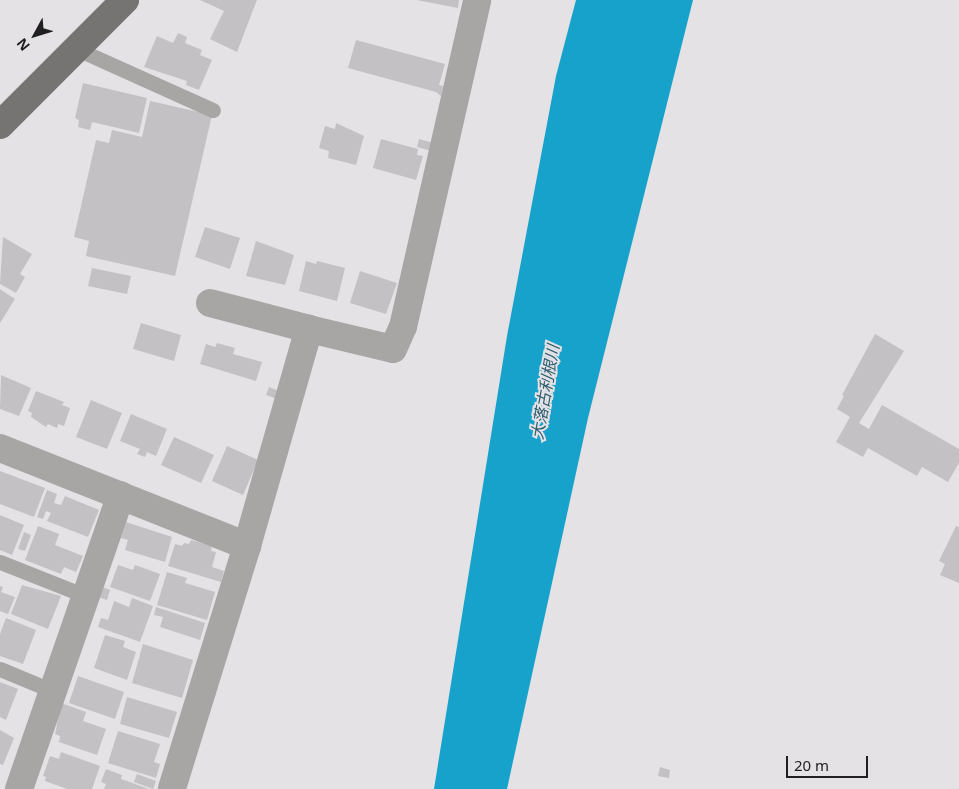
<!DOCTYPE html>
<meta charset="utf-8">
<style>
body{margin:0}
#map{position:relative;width:959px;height:789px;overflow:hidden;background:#e4e2e5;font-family:"Noto Sans","Noto Sans JP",sans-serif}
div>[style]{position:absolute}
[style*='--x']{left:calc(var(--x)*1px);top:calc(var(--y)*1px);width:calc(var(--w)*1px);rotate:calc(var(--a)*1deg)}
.water>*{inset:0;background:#16a2ca}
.building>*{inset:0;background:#c3c1c4}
.lane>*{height:15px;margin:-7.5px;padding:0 7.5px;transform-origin:7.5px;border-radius:7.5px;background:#a7a6a5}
.street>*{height:28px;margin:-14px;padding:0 14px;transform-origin:14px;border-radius:14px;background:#a7a6a5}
.primary>*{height:28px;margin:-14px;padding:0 14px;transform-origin:14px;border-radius:14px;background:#757472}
span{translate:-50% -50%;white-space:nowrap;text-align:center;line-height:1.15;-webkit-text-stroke:4px #e4e2e5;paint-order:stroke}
.water-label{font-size:16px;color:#2c5d6f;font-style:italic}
.north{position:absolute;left:10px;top:10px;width:50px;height:50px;-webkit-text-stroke:4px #e4e2e5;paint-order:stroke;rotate:231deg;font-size:14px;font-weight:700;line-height:20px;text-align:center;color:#202021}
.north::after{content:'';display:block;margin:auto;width:18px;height:22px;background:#202021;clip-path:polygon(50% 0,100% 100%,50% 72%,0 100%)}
.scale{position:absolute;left:786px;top:756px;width:82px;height:22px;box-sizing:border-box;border:2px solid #202021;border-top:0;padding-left:6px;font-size:15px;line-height:18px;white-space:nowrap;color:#202021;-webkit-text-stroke:4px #e4e2e5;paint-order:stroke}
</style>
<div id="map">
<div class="water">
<div style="clip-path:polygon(576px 0,693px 0,588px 418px,507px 789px,434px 789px,507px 336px,556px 76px)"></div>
</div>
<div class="building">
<div style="clip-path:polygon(200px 0,257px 0,237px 52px,210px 39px,224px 11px)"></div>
<div style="clip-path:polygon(417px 0,459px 0,458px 8px)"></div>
<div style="clip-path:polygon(178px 33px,187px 37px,185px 43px,202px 50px,200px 55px,212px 60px,199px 90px,186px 85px,187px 81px,144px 67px,157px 36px,173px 43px)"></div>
<div style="clip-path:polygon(356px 40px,445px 64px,439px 85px,443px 86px,441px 96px,436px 92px,348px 68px)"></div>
<div style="clip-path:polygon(83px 83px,147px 98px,139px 133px,92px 122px,90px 130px,78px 127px,79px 120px,75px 118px)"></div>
<div style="clip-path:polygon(150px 101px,212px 115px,175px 276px,86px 256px,89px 241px,74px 237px,96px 140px,109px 143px,112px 130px,142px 137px)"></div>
<div style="clip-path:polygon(336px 123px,364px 136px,356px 165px,328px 158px,329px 151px,319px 148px,325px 126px,335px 129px)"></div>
<div style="clip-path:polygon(381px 139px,418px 149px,417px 155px,423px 156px,416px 180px,373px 168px)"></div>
<div style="clip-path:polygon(419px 139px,437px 144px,435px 152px,417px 147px)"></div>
<div style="clip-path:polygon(205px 227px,240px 238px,230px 269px,195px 257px)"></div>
<div style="clip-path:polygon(3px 237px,32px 254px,20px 274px,25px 277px,16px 293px,0 284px)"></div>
<div style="clip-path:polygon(256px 241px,294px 255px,285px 285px,246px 276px)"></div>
<div style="clip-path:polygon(306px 261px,316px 264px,317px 261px,345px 268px,337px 301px,299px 291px)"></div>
<div style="clip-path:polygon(92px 268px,131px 276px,127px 294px,88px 286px)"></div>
<div style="clip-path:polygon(360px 271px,397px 283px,386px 314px,350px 303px)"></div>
<div style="clip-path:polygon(0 289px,15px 299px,0 323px)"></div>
<div style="clip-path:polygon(141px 323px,181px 335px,174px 361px,133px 349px)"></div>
<div style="clip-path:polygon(875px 334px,904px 351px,859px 423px,869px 429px,882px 405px,959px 449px,959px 463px,948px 482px,922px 467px,917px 476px,868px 448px,863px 457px,836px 442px,850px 417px,837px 409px,844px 396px,842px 395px)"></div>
<div style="clip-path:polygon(217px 343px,235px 348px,233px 354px,262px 362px,256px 381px,200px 364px,206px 344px,215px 347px)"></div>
<div style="clip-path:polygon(1px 375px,31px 388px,19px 416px,0 409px)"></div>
<div style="clip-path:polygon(269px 387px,279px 391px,277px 399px,266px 395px)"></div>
<div style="clip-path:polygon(36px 391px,64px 402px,62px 405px,70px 408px,64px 426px,58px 424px,57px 428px,48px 424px,46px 427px,31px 417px,32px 413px,28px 411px)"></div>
<div style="clip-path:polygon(91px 400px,122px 413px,107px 449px,76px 437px)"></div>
<div style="clip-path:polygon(131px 414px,167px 429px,156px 456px,147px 452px,145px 457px,137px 454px,140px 449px,120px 441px)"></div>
<div style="clip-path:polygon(174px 437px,214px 455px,201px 483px,161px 465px)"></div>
<div style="clip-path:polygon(227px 446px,258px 460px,243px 495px,212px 481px)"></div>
<div style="clip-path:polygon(0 471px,45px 488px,34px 517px,0 504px)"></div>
<div style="clip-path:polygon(47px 490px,57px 494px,54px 503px,61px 505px,65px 496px,99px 510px,88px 537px,47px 521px,51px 513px,46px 511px,43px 519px,37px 517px)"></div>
<div style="clip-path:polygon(0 515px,24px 525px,12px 555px,0 550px)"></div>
<div style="clip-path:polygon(126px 522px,172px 537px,165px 562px,125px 550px,128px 540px,121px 538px)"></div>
<div style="clip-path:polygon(38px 526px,59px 534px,55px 545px,83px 556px,76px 572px,64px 567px,61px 574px,25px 560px)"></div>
<div style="clip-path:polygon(956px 526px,959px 527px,959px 583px,940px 575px,945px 564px,939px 561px)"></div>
<div style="clip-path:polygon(24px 532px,31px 535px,25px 551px,18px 549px)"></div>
<div style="clip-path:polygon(191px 540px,212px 546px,211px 551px,216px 552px,212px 567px,224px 571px,221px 582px,168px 566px,175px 544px,182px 546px,184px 543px,189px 544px)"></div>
<div style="clip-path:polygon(118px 565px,133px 570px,135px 565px,160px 574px,150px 601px,110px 587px)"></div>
<div style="clip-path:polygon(167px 572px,187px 578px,185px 583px,215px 592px,207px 620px,157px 605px)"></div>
<div style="clip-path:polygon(22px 585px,61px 596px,48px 629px,11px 614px)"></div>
<div style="clip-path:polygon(0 586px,3px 587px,1px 592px,15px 597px,8px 614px,0 611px)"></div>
<div style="clip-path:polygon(102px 587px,110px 590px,107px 600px,98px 597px)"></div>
<div style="clip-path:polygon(132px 598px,153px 606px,140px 642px,98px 627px,101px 618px,108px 620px,114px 601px,129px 607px)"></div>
<div style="clip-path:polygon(156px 607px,205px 623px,200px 640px,160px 627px,163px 617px,154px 615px)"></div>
<div style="clip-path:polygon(6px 618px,36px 630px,23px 664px,0 656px,0 634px)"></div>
<div style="clip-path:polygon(105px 635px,125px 641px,123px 647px,136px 652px,127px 680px,94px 668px)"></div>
<div style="clip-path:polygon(143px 644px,193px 660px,182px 698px,132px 683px)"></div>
<div style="clip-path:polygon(78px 676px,124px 692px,115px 719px,69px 703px)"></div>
<div style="clip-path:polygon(0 682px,18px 689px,6px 720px,0 717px)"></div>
<div style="clip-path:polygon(127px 697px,177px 712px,169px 738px,120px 724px)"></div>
<div style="clip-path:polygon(61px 703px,86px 712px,83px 721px,106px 729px,97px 755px,59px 742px,60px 736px,55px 734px)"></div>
<div style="clip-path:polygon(0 730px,14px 738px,3px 765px,0 764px)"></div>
<div style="clip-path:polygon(118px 731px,160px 744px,154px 762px,160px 764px,156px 778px,108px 763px)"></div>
<div style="clip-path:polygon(61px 752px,100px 766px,92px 789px,67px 789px,45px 781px,46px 777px,43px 776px,50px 756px,59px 759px)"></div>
<div style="clip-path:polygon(660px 767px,670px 770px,669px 778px,658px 776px)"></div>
<div style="clip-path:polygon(106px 769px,122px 775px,121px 779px,149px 789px,104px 789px,106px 784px,101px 782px)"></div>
<div style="clip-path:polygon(137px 774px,156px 781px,153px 789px,134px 782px)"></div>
</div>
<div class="lane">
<div style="--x:77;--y:49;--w:149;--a:24.2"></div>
<div style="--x:0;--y:562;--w:92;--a:21.6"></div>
<div style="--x:0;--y:669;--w:57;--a:22.5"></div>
</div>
<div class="street">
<div style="--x:210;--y:303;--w:102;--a:14.7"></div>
<div style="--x:0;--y:448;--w:266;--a:21.6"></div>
<div style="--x:247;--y:546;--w:254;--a:107.2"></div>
<div style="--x:247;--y:546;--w:226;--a:-74.1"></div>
<div style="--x:309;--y:329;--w:86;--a:13.4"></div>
<div style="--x:393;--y:349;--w:24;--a:-66"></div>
<div style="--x:403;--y:327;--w:335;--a:-77.2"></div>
<div style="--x:19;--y:789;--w:311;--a:-70.9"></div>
</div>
<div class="primary">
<div style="--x:0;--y:125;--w:177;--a:-45"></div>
</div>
<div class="water-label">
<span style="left:545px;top:392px;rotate:-80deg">大落古利根川</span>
</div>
<div class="north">N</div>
<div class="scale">20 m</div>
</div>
